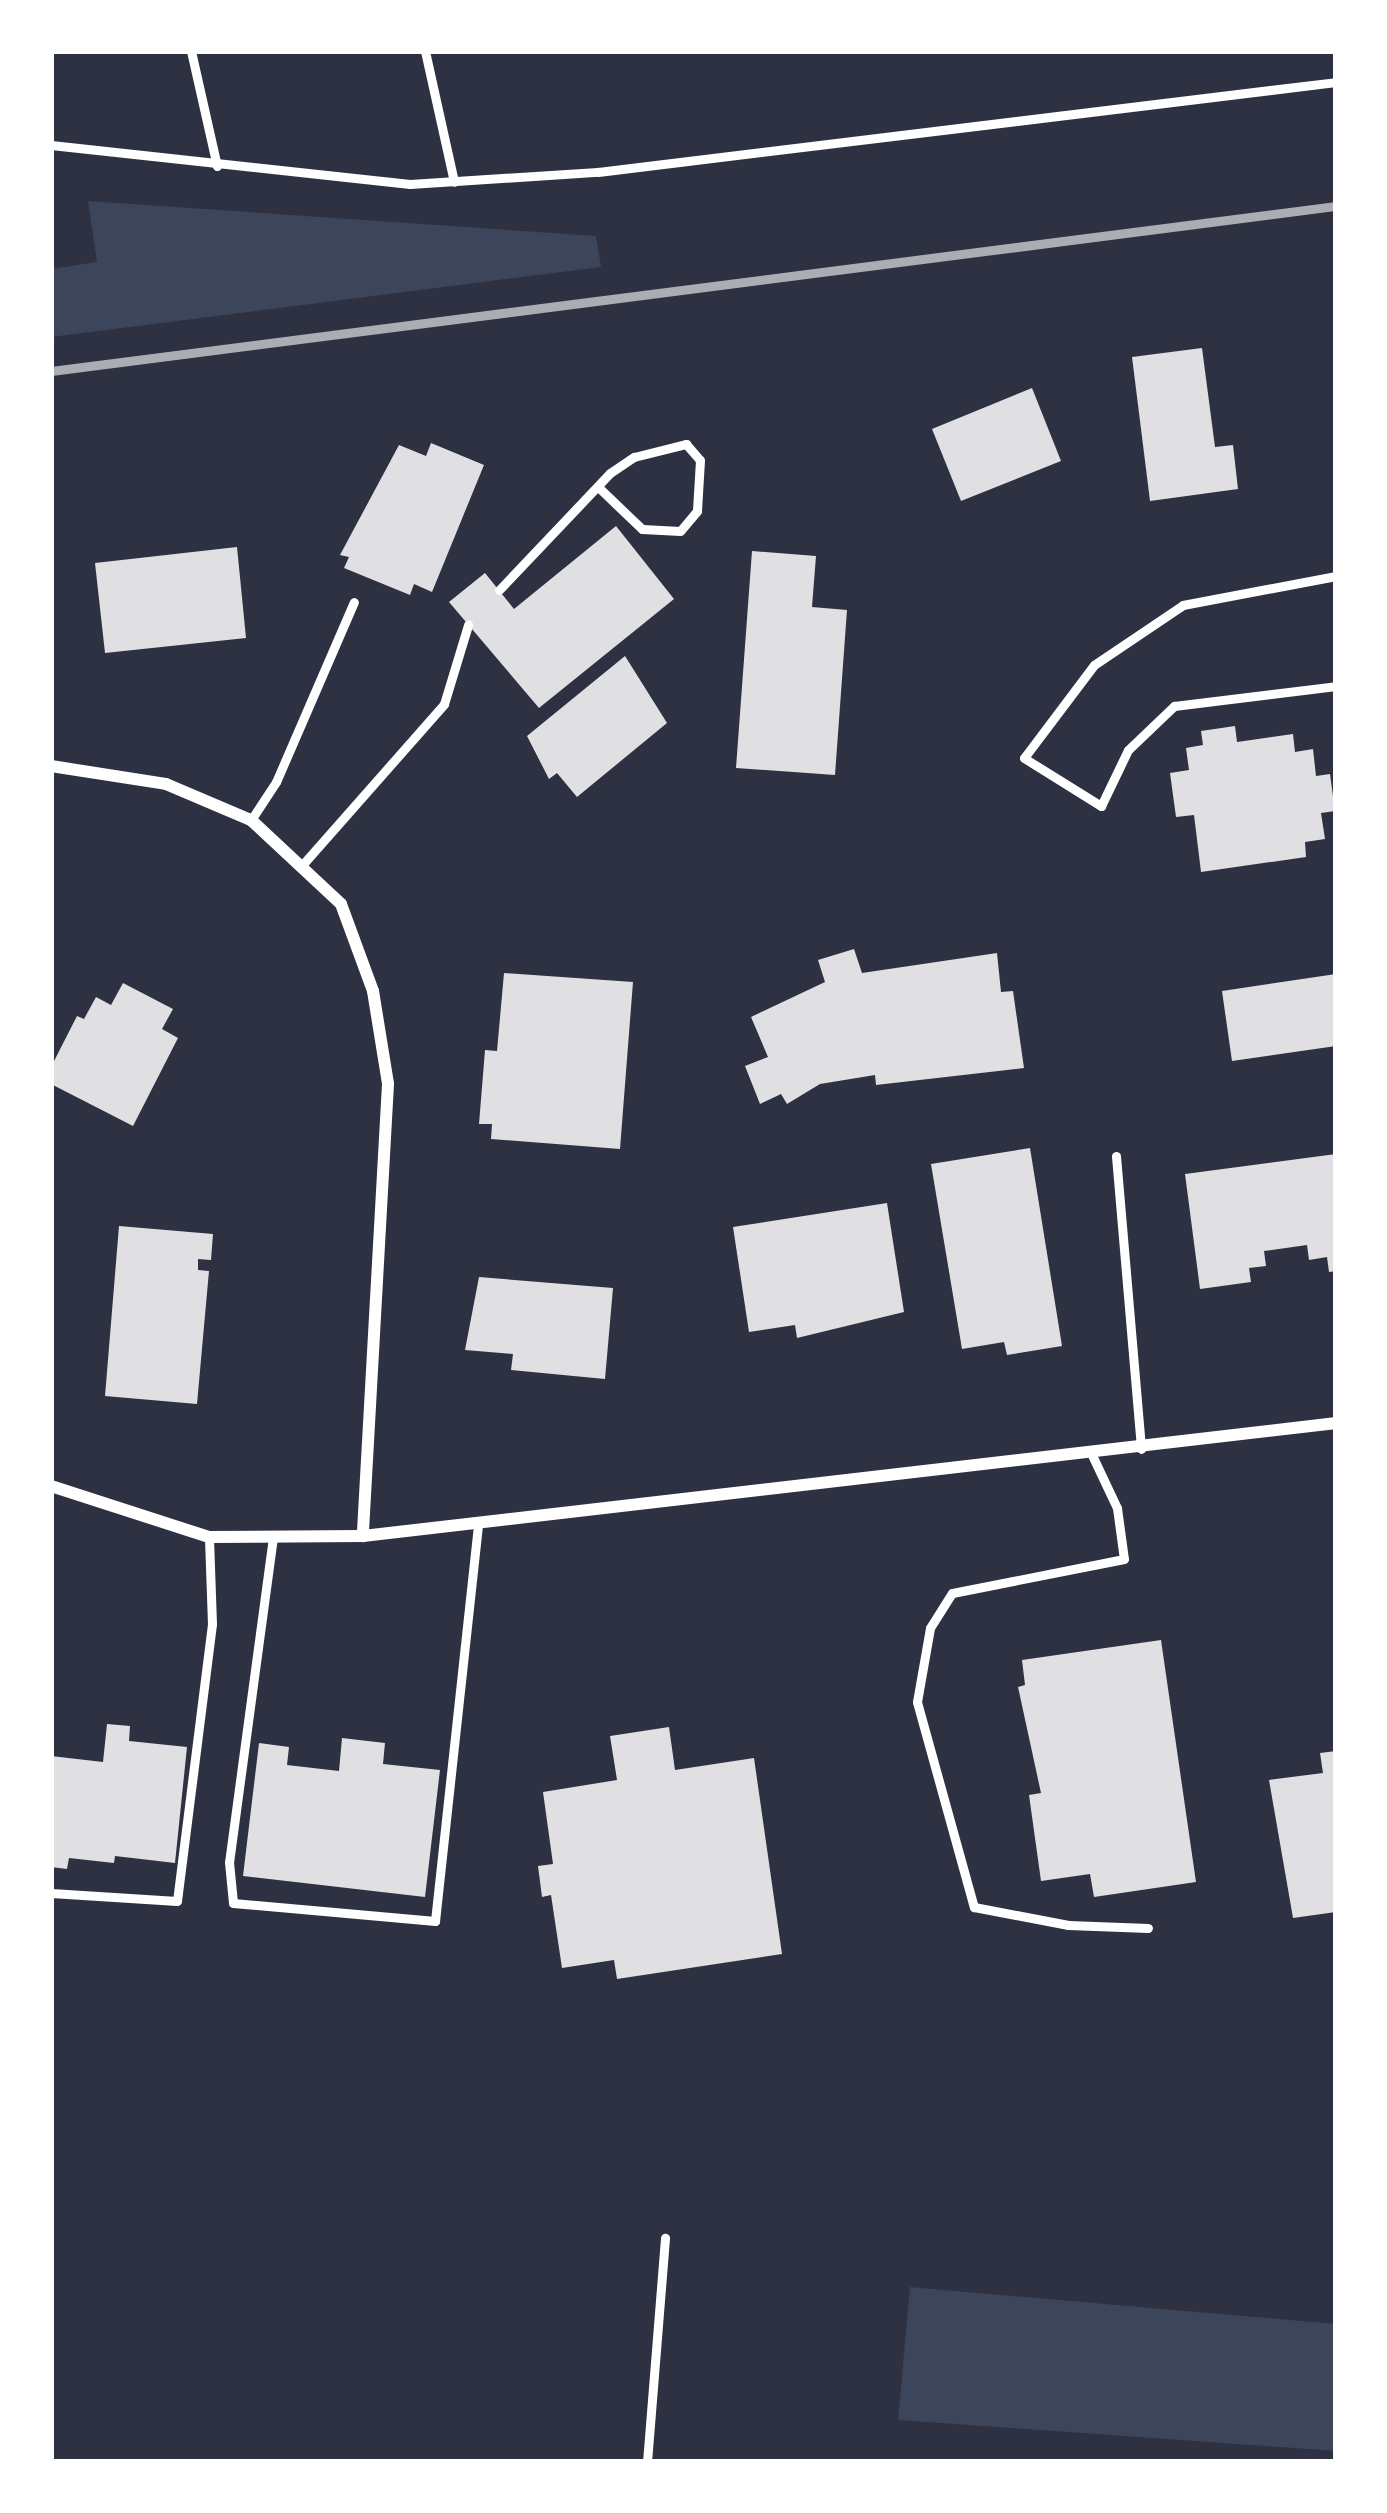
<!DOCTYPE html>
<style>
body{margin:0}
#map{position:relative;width:1387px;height:2513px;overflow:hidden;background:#2d3142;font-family:Rubik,sans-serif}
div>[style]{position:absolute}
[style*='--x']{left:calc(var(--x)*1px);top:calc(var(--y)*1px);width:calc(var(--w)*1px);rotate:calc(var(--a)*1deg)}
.green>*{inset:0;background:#3c4559}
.building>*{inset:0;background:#e0e0e3}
.service>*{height:9px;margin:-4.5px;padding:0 4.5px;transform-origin:4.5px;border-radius:4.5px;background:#fff}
.minor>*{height:12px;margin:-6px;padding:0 6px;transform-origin:6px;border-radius:6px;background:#fff}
.rail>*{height:9px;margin:-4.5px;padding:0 4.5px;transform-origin:4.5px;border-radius:4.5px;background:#abadb3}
span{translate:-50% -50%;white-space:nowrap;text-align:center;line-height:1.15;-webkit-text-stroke:10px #fff;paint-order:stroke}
.frame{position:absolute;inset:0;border:54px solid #fff;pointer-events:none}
</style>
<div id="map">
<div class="green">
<div style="clip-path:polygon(88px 201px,596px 236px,601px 267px,51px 337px,51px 269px,97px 262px)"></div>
<div style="clip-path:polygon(910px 2287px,1336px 2324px,1336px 2451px,898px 2420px)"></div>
</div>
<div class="building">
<div style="clip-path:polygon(1202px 348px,1215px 447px,1233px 445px,1238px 489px,1150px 501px,1132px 357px)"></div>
<div style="clip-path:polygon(1032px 388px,1061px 461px,961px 501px,932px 429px)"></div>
<div style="clip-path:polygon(431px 443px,484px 465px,432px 592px,414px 584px,410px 595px,344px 568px,349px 557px,340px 555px,399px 445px,426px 456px)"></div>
<div style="clip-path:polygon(616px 526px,674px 599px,539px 708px,449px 602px,485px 573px,514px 609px)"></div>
<div style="clip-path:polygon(237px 547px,246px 638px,105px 653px,95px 563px)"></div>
<div style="clip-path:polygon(752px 551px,816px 556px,812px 607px,847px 610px,835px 775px,736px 768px)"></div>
<div style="clip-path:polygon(625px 656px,667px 723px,577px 797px,557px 773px,549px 779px,527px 736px)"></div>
<div style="clip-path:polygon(1235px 726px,1237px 742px,1293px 734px,1295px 752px,1313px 749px,1316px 776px,1330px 774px,1335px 811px,1321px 813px,1325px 839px,1305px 842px,1306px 857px,1201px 872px,1194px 815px,1176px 817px,1170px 773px,1189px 770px,1186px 748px,1203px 745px,1201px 731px)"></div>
<div style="clip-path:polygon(854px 949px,862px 973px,997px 953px,1001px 992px,1013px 991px,1024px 1068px,876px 1085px,875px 1075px,820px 1084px,787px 1104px,781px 1094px,760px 1104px,745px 1066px,768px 1057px,751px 1017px,825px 982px,818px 960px)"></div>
<div style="clip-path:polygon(504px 973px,633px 982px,620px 1149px,491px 1139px,492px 1124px,479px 1124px,485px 1050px,497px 1051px)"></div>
<div style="clip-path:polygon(1336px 974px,1336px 1046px,1232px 1061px,1222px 991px)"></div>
<div style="clip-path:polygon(123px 983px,173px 1009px,162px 1029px,178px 1038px,133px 1126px,51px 1084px,51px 1067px,77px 1016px,84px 1019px,96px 997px,111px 1005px)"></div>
<div style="clip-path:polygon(1030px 1148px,1062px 1346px,1007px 1355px,1004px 1342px,962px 1349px,931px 1164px)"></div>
<div style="clip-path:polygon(1336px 1154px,1336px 1271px,1329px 1272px,1327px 1257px,1309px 1260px,1307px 1245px,1264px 1251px,1266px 1266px,1249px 1268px,1251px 1282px,1200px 1289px,1185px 1174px)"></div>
<div style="clip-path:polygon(887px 1203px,904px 1312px,797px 1338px,795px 1325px,749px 1332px,733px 1227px)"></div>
<div style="clip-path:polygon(119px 1226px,213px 1234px,211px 1260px,198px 1259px,198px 1270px,209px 1271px,197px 1404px,105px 1396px)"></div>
<div style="clip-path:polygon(479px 1277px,613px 1288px,605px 1379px,511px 1370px,513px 1354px,465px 1350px)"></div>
<div style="clip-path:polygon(1161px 1640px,1196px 1882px,1094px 1897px,1090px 1874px,1041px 1881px,1029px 1795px,1041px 1793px,1018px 1687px,1025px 1685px,1022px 1660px)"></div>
<div style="clip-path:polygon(107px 1724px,130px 1726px,129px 1741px,187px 1747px,175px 1863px,115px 1856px,114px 1863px,69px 1858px,67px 1869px,51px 1867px,51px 1756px,103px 1762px)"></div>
<div style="clip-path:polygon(669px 1727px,675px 1770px,754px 1758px,782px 1954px,617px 1979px,614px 1960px,562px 1968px,551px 1895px,542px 1897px,538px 1866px,553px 1864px,543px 1792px,617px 1780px,610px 1736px)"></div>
<div style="clip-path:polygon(342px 1738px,385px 1743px,383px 1764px,440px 1770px,425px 1897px,243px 1876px,259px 1743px,289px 1747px,287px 1765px,339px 1771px)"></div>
<div style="clip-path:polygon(1336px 1751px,1336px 1912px,1293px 1918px,1269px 1780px,1323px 1773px,1320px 1753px)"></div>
</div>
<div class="service">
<div style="--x:191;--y:51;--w:118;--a:77.3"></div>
<div style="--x:425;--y:51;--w:134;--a:77.5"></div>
<div style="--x:51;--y:145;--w:361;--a:6.2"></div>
<div style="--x:410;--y:184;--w:188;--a:-3.7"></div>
<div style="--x:598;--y:172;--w:743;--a:-6.95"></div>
<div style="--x:1336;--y:576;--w:156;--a:169.3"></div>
<div style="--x:1183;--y:605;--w:107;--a:146"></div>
<div style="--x:1094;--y:665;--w:116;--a:127"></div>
<div style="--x:1024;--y:758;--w:91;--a:31.9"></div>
<div style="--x:1101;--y:806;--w:62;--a:-64.3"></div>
<div style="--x:1128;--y:750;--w:64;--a:-43.7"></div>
<div style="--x:1174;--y:706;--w:163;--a:-7"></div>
<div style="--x:499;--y:590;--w:161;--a:-46.5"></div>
<div style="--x:610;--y:473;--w:29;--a:-34"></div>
<div style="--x:634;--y:457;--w:54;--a:-14"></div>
<div style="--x:686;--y:444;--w:21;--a:49"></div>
<div style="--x:700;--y:460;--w:51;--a:93.4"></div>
<div style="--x:697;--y:511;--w:26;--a:130"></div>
<div style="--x:680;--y:531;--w:38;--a:-177"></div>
<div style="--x:642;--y:529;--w:61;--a:-136.3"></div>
<div style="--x:251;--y:820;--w:45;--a:-56.7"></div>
<div style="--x:276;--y:782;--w:196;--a:-66.6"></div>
<div style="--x:304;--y:863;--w:212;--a:-48.6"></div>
<div style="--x:444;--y:704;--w:83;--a:-73.1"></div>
<div style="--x:1116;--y:1156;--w:294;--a:85.1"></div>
<div style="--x:1092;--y:1455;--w:59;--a:64.7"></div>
<div style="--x:1117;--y:1508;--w:51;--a:82.2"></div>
<div style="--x:1124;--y:1559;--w:175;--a:168.8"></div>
<div style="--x:952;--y:1593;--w:41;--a:122.2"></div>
<div style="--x:930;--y:1628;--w:75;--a:100"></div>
<div style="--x:917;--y:1702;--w:213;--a:74.5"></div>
<div style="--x:974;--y:1907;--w:96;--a:10.8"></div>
<div style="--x:1068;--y:1925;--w:80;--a:2.1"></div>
<div style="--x:273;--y:1537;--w:328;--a:97.7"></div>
<div style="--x:229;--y:1862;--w:41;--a:84.4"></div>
<div style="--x:233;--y:1903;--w:203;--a:5.1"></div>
<div style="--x:435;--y:1921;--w:400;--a:-83.8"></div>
<div style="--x:51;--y:1893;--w:126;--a:3.6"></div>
<div style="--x:177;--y:1901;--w:279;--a:-82.8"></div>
<div style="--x:212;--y:1624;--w:87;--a:-92"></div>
<div style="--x:647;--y:2462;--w:225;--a:-85.4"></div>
</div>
<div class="minor">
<div style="--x:51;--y:766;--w:116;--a:8.9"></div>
<div style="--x:166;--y:784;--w:92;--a:23"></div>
<div style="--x:251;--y:820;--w:123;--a:43"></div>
<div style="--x:341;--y:904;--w:93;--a:69.8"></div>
<div style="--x:373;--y:991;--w:94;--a:80.8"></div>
<div style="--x:388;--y:1084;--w:453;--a:93.2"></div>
<div style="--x:51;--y:1486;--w:166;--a:17.9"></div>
<div style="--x:209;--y:1537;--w:154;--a:-0.4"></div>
<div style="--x:363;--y:1536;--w:980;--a:-6.62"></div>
</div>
<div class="rail">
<div style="--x:51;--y:371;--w:1296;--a:-7.32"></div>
</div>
<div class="frame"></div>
</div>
